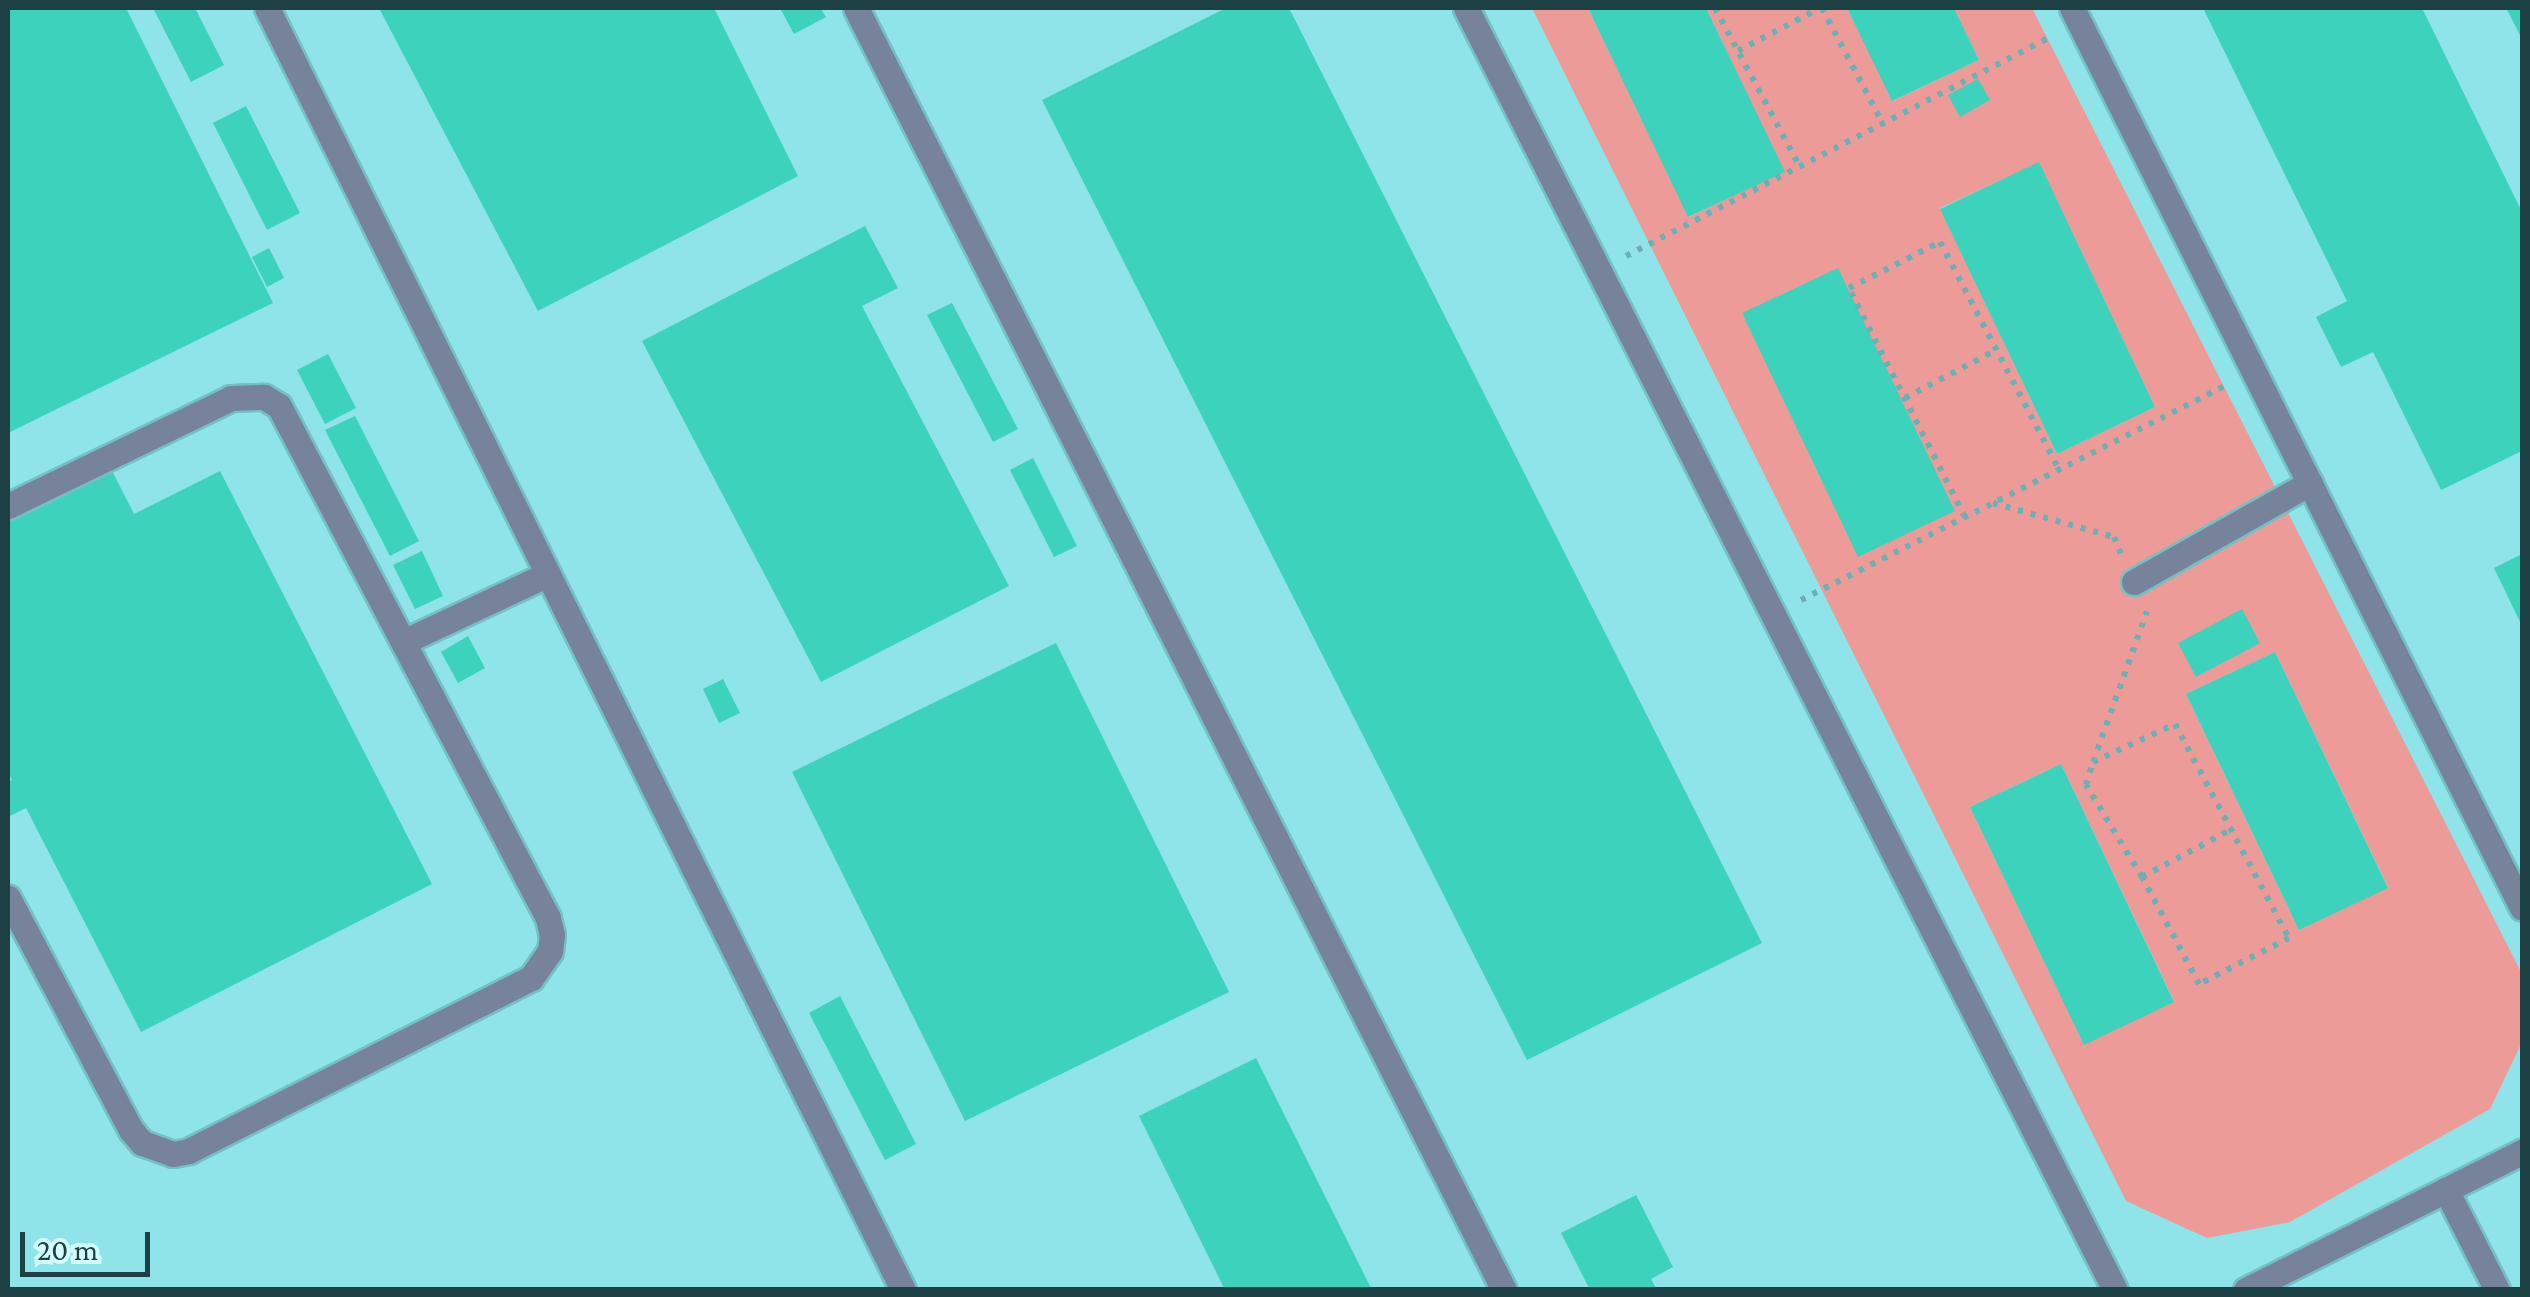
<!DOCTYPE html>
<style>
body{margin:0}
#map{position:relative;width:2530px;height:1297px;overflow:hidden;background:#8ee4e9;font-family:"Crimson Pro",serif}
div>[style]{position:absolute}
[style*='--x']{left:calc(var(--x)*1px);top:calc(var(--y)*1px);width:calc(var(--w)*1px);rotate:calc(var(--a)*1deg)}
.green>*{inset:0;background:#ed9b99}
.building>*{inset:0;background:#3dd2bc}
.path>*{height:6px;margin-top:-3px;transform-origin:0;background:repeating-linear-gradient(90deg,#6ab0b5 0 5px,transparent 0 13px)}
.roads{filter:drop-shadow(2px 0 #75c0c4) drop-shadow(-2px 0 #75c0c4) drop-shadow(0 2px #75c0c4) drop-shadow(0 -2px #75c0c4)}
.minor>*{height:25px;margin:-12.5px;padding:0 12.5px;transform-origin:12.5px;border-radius:12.5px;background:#76839a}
span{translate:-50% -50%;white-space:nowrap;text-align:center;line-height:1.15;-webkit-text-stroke:9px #d4fdff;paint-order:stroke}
.frame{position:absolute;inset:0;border:10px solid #1c4043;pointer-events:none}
.scale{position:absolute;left:20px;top:1232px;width:130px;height:45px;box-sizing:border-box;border:5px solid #1c4043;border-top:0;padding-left:12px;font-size:30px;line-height:35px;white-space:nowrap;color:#1c4043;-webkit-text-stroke:8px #d4fdff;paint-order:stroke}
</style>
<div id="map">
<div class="green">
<div style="clip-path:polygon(evenodd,1532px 8px,1588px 8px,1689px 217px,1784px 171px,1706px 8px,1847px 8px,1893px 101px,1979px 60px,1954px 8px,2032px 8px,2520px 970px,2522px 1042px,2490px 1109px,2290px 1222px,2207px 1238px,2126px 1201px,1532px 8px,2039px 163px,2155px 407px,2057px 454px,1940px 208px,2039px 163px,1532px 8px,2275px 652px,2388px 887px,2299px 930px,2186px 694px,2275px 652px,1532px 8px,2061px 764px,2174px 1001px,2084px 1044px,1970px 807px,2061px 764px)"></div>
</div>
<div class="building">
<div style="clip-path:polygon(8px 8px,126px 8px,273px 303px,8px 433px)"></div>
<div style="clip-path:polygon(153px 8px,195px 8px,224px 65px,191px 82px)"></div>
<div style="clip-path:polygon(379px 8px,714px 8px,798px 176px,538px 311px)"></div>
<div style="clip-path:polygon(780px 8px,820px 8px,826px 17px,794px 34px)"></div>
<div style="clip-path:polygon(1226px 8px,1289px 8px,1762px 943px,1527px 1060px,1042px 100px)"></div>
<div style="clip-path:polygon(1588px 8px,1706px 8px,1785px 172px,1688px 217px)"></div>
<div style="clip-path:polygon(1847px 8px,1954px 8px,1979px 60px,1892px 101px)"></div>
<div style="clip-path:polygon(2203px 8px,2422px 8px,2522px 212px,2522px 451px,2441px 490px,2373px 352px,2341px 367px,2316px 317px,2347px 301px)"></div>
<div style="clip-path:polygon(2506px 8px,2522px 8px,2522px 39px)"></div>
<div style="clip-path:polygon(1978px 79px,1990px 100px,1960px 117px,1948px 95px)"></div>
<div style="clip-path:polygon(246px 106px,300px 213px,267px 230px,213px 123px)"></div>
<div style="clip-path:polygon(2039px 162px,2155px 407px,2057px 454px,1940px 209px)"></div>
<div style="clip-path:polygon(865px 226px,898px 288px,862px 306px,1009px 586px,821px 682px,642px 341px)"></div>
<div style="clip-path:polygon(269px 248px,284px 278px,267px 287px,252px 257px)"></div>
<div style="clip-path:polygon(1838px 268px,1955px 511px,1858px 557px,1742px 313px)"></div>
<div style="clip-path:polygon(952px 303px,1018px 429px,993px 442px,927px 315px)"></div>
<div style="clip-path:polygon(328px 354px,356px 408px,325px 424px,297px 370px)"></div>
<div style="clip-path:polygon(355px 416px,419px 541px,390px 556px,325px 430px)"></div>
<div style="clip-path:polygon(1033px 458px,1077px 546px,1054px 557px,1010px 470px)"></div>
<div style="clip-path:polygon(106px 459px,134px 514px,220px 471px,432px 884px,141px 1032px,26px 808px,8px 817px,8px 782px,12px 780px,8px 772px,8px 510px)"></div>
<div style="clip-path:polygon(422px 551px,443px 596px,415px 609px,393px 565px)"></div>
<div style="clip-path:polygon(2522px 554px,2522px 626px,2494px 568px)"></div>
<div style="clip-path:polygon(2242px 609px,2260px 643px,2196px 677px,2178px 643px)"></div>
<div style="clip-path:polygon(468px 636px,485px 668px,458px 683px,441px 652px)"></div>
<div style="clip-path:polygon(1056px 643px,1229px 992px,965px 1121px,792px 772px)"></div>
<div style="clip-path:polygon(2275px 652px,2388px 888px,2299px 930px,2186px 694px)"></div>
<div style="clip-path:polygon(723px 679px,740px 713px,719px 723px,703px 689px)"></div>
<div style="clip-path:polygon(2061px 764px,2174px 1002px,2084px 1045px,1970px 807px)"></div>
<div style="clip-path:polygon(840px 996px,916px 1144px,885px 1160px,809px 1013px)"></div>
<div style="clip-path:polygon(1256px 1058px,1372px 1290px,1225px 1290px,1139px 1116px)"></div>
<div style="clip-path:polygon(1636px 1195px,1673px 1267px,1651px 1279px,1657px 1290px,1590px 1290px,1561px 1233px)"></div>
</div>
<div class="path">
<div style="--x:1715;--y:8;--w:180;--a:61.9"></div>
<div style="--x:1822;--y:8;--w:131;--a:62.3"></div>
<div style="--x:1738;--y:51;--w:93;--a:-27.7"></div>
<div style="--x:1626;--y:256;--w:478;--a:-27.3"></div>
<div style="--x:1905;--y:398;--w:103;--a:-27.8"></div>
<div style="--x:1993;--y:503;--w:126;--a:15.7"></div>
<div style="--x:2114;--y:537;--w:18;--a:68"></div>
<div style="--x:1965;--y:517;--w:257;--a:-116.9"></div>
<div style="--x:1849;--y:288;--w:102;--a:-26.8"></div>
<div style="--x:1940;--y:242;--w:257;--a:62.4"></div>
<div style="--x:1801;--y:600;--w:477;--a:-26.8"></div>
<div style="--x:2093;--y:762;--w:90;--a:-24.9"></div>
<div style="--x:2175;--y:724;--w:242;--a:62"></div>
<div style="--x:2289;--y:938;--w:101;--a:152.9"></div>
<div style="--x:2199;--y:984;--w:121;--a:-118"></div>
<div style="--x:2142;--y:877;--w:108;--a:-121.3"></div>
<div style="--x:2086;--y:785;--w:24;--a:-73"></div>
<div style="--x:2093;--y:762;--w:160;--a:-70.3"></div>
<div style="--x:2142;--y:877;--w:102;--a:-28.1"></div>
</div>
<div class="roads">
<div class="minor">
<div style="--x:267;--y:8;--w:1431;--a:63.61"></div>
<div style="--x:856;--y:8;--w:1436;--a:63.19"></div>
<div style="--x:1466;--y:8;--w:1437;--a:63.15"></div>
<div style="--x:2072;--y:8;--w:1006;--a:63.43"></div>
<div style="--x:8;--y:506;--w:248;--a:-25.8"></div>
<div style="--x:231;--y:398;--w:33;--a:-2"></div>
<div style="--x:264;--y:397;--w:17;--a:31"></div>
<div style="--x:279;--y:406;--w:578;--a:62.28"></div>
<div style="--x:548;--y:918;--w:17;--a:77"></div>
<div style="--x:552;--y:935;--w:16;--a:97"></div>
<div style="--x:550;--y:951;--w:33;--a:125"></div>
<div style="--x:531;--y:978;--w:383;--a:153.2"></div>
<div style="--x:189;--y:1151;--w:16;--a:169"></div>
<div style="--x:173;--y:1154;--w:33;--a:-160"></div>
<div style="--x:142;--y:1143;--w:17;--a:-130"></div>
<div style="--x:131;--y:1130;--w:263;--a:-117.9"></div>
<div style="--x:2134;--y:582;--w:202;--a:-29.4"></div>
<div style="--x:403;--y:642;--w:160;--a:-25.1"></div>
<div style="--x:2446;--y:1190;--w:112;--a:63"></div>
<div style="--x:2246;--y:1290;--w:309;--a:-26.6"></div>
</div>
</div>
<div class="frame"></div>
<div class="scale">20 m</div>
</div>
